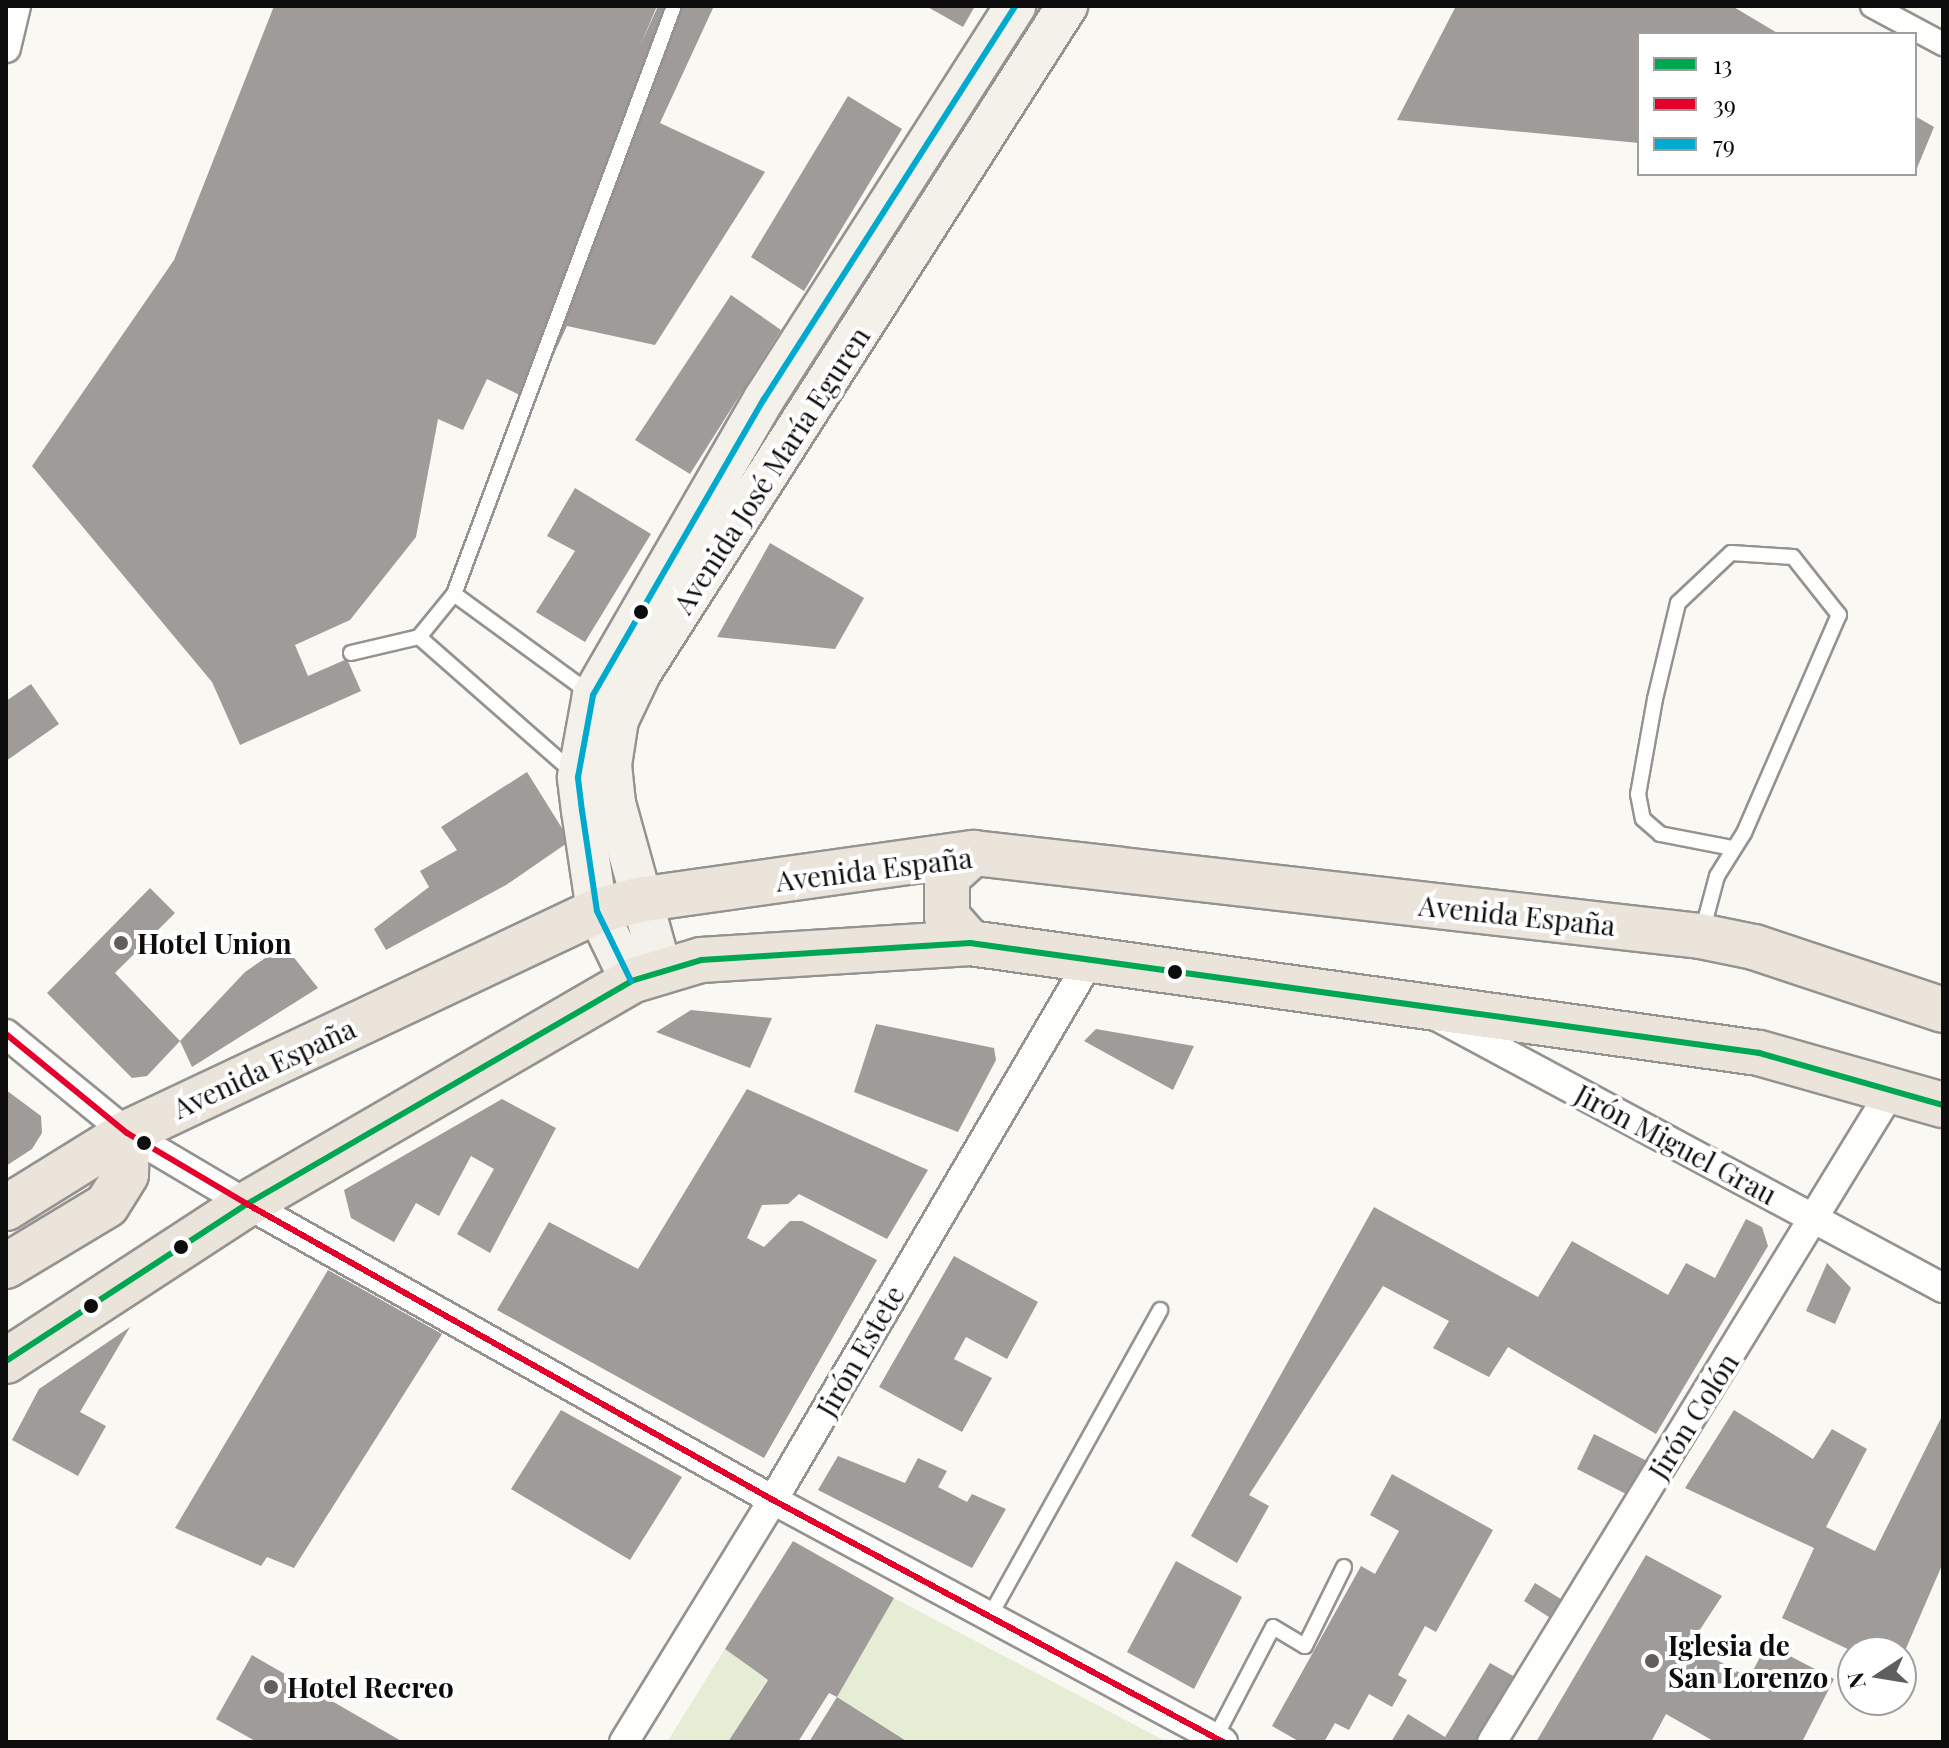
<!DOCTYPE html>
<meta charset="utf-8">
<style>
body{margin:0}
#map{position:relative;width:1949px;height:1748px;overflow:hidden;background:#faf8f3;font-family:"Playfair Display",serif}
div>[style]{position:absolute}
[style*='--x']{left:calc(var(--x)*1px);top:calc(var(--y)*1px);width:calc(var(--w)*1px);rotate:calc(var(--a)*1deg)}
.green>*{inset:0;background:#e6edd5}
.building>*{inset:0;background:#9e9b98}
.roads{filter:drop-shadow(2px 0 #949391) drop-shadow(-2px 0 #949391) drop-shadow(0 2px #949391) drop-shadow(0 -2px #949391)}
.service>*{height:14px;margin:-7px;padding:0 7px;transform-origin:7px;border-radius:7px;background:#fefefd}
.pedestrian>*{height:22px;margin:-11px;padding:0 11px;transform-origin:11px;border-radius:11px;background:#fefefd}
.minor>*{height:28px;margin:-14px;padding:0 14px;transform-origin:14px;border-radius:14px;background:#fefefd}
.secondary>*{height:40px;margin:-20px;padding:0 20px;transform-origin:20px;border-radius:20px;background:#f4f1ea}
.primary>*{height:44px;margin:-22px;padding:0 22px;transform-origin:22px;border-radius:22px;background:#eae4db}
.bus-1>*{height:6px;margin:-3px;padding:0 3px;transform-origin:3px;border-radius:3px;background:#00a651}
.bus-2>*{height:6px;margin:-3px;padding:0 3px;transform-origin:3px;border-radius:3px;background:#e4002b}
.bus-3>*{height:6px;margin:-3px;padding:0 3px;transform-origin:3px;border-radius:3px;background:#00a9ce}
.dots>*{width:22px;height:22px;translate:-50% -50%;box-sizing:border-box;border:4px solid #fff;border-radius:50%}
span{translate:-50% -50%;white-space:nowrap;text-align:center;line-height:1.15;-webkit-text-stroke:8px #fff;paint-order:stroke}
.street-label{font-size:28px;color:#0d0d0d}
.poi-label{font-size:28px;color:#0d0d0d;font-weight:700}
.left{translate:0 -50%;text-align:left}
.frame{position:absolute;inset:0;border:8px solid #0d0d0d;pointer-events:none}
.legend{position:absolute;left:1637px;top:32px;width:280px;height:144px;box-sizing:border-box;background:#fff;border:2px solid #9e9e9e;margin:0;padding:10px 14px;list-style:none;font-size:24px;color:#0d0d0d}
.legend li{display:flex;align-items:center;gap:16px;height:40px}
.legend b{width:40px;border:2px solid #9e9e9e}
.north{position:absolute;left:1837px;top:1636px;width:80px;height:80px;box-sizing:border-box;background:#fff;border:2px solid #9e9e9e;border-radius:50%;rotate:258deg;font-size:22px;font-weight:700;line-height:32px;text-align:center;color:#0d0d0d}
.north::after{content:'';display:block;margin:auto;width:28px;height:36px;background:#605f5e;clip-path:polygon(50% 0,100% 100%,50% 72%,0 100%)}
</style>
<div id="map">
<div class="green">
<div style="clip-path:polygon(894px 1598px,1167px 1742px,909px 1742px,837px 1697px)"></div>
<div style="clip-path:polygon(725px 1649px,767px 1680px,728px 1742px,667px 1742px)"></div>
</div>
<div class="building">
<div style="clip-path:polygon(274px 6px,657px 6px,640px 46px,658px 6px,714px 6px,660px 123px,765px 172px,655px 345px,567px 326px,532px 401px,487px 379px,463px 430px,438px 419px,416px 537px,350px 620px,295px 645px,308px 676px,347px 659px,361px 691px,240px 745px,212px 682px,32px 466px,174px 260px)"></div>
<div style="clip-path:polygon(926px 6px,975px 6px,963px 27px)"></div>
<div style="clip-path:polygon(1456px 6px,1732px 6px,1779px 34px,1639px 34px,1639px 143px,1397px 120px)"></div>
<div style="clip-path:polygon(848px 96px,902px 129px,804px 291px,751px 257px)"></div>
<div style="clip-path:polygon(1915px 116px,1934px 127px,1915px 173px)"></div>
<div style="clip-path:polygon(731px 295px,781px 330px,690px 474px,635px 440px)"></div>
<div style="clip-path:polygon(575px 488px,651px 534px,585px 642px,536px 612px,575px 551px,547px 536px)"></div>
<div style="clip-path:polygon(770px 543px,864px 598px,835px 649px,717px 637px)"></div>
<div style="clip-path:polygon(31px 684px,59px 724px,6px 761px,6px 701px)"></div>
<div style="clip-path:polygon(527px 772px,570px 841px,506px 885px,386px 950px,374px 929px,429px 887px,420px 871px,457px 850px,441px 827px)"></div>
<div style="clip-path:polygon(150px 888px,175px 913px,115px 973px,180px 1041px,245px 972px,284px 945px,318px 988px,192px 1067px,180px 1041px,147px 1076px,132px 1078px,47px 993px)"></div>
<div style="clip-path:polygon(691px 1010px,772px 1018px,750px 1068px,656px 1032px)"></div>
<div style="clip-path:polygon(876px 1024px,994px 1048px,996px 1060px,958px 1132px,854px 1092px)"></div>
<div style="clip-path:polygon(1096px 1029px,1194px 1046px,1173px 1090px,1084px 1041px)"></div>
<div style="clip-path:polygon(747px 1089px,928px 1170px,887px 1239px,799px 1194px,788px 1204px,762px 1205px,747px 1238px,764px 1247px,790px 1221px,802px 1221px,877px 1260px,764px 1458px,497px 1310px,549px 1222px,638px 1269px)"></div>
<div style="clip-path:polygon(6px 1090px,41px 1116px,42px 1133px,32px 1149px,6px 1166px)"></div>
<div style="clip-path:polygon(502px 1099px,556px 1128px,490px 1253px,457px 1234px,494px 1169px,471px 1156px,439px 1216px,416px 1203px,394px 1242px,351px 1218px,344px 1190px)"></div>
<div style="clip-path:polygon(1374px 1207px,1538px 1297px,1572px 1241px,1668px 1295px,1686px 1263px,1715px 1278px,1746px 1219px,1762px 1227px,1768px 1246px,1656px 1434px,1508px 1347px,1489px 1377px,1433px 1348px,1449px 1321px,1383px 1286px,1249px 1495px,1269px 1506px,1237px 1563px,1191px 1536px)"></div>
<div style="clip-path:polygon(954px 1256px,1038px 1302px,1007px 1359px,966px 1337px,954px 1359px,992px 1378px,962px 1432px,879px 1387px)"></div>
<div style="clip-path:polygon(1827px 1263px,1851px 1288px,1835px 1324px,1806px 1311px)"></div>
<div style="clip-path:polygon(328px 1270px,442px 1334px,294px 1568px,267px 1557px,261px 1566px,175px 1528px)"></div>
<div style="clip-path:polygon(130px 1327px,80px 1412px,106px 1426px,78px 1476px,12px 1440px,39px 1389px)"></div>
<div style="clip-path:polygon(561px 1410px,682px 1477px,630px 1560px,511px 1489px)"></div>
<div style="clip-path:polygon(1734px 1410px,1813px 1459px,1832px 1429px,1867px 1449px,1826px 1527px,1875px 1551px,1943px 1414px,1943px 1563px,1901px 1660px,1901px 1652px,1854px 1652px,1782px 1618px,1814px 1548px,1685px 1488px)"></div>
<div style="clip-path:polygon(1594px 1434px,1647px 1461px,1630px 1496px,1577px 1469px)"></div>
<div style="clip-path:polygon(838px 1456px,905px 1483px,918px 1458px,947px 1471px,938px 1487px,967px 1502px,972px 1494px,1006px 1509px,972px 1568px,818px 1490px)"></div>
<div style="clip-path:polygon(1392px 1474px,1493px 1530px,1436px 1632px,1425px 1626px,1398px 1675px,1407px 1680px,1392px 1707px,1369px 1694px,1349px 1730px,1335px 1723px,1324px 1742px,1300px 1742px,1272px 1726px,1361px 1566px,1375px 1574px,1399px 1531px,1370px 1515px)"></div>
<div style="clip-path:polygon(793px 1541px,894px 1598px,837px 1697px,829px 1693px,798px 1742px,728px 1742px,768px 1680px,725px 1649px)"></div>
<div style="clip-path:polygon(1646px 1555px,1722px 1596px,1690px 1645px,1749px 1678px,1767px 1644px,1834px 1679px,1802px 1742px,1715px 1742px,1666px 1714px,1651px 1742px,1536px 1742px)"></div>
<div style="clip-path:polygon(1176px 1561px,1242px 1597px,1194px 1689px,1127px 1652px)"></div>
<div style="clip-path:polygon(1535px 1583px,1564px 1601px,1552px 1619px,1524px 1601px)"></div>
<div style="clip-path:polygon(252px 1655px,403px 1742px,257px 1742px,216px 1719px)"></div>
<div style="clip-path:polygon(1490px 1663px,1515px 1677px,1476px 1742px,1391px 1742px,1408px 1714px,1445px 1737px)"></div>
<div style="clip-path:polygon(837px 1697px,908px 1742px,809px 1742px)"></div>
</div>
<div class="roads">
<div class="service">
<div style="--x:454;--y:594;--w:168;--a:36.1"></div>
<div style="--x:419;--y:637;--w:208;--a:41.3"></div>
<div style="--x:351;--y:653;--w:70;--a:-13.2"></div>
<div style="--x:419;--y:637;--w:55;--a:-50.9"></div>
<div style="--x:454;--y:594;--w:628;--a:-69.49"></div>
<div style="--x:1702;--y:932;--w:58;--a:-75"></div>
<div style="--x:1717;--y:876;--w:51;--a:-57.9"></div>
<div style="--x:1744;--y:833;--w:238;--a:-66.5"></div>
<div style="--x:1839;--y:615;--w:74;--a:-128.4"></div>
<div style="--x:1793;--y:557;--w:62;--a:-176.3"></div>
<div style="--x:1731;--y:553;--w:73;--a:136.7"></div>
<div style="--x:1678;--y:603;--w:99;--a:103.5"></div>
<div style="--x:1655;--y:699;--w:97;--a:100.1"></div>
<div style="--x:1638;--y:794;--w:25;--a:79"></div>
<div style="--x:1643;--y:819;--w:23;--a:41"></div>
<div style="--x:1660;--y:834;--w:73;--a:11"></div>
<div style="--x:991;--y:1614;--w:348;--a:-60.9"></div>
<div style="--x:1215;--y:1738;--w:125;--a:-62.4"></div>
<div style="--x:1273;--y:1627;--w:37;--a:31"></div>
<div style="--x:1305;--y:1646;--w:88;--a:-63.7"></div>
</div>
<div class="pedestrian">
<div style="--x:1872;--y:6;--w:81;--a:28.2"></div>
</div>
<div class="minor">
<div style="--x:6;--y:48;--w:43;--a:-76.6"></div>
<div style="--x:1440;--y:1018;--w:571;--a:28.23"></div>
<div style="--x:6;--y:1034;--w:156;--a:39.3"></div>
<div style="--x:127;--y:1133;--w:139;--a:30.6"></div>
<div style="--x:247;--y:1204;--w:604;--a:29.37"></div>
<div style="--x:773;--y:1500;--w:511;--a:28.27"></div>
<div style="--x:624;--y:1742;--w:284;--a:-58.4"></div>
<div style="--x:773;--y:1500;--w:628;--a:-59.6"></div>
<div style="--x:1492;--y:1742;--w:767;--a:-58.49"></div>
</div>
<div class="secondary">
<div style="--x:661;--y:969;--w:172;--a:-105.5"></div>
<div style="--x:615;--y:803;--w:38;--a:-96"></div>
<div style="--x:611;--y:765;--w:46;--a:-81.2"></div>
<div style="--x:618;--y:720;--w:53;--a:-64.4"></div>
<div style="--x:641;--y:672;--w:791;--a:-57.4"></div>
<div style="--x:631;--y:981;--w:78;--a:-115.9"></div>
<div style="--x:597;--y:911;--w:101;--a:-98.5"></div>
<div style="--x:582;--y:811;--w:34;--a:-97"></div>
<div style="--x:578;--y:777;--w:83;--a:-79.6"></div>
<div style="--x:593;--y:695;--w:342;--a:-60"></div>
<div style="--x:764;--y:399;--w:466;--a:-57.4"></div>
</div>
<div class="primary">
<div style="--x:970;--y:943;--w:35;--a:-131"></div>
<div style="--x:947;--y:917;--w:40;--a:-90"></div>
<div style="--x:947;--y:877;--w:36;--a:-42"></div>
<div style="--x:6;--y:1208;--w:142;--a:-31.8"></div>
<div style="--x:127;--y:1133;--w:520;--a:-25.28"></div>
<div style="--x:597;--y:911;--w:42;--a:-15"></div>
<div style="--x:638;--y:900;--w:339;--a:-8"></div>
<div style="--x:974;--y:853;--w:731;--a:6.52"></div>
<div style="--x:1700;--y:936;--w:55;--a:11.5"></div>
<div style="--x:1754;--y:947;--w:199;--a:18.4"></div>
<div style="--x:6;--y:1266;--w:118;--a:-31.1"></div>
<div style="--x:107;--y:1205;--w:36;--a:-58"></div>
<div style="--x:126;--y:1174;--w:41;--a:-88.6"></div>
<div style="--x:6;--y:1361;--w:288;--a:-33.1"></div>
<div style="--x:247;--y:1204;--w:444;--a:-30.1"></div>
<div style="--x:631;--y:981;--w:73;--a:-16.7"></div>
<div style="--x:701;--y:960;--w:270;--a:-3.6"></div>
<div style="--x:970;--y:943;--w:797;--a:7.94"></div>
<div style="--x:1759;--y:1053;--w:191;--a:15.8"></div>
</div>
</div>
<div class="bus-1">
<div style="--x:6;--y:1361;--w:288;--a:-33.1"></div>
<div style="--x:247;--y:1204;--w:444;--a:-30.1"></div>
<div style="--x:631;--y:981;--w:73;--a:-16.7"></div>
<div style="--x:701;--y:960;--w:270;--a:-3.6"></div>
<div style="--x:970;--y:943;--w:797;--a:7.94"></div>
<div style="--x:1759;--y:1053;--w:191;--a:15.8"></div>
</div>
<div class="bus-2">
<div style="--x:6;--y:1034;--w:156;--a:39.3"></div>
<div style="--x:127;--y:1133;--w:139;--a:30.6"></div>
<div style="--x:247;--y:1204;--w:604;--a:29.37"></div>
<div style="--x:773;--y:1500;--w:511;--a:28.27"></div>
</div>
<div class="bus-3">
<div style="--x:631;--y:981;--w:78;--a:-115.9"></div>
<div style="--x:597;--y:911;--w:101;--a:-98.5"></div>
<div style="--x:582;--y:811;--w:34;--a:-97"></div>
<div style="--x:578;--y:777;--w:83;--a:-79.6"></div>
<div style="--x:593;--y:695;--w:342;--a:-60"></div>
<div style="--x:764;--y:399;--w:466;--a:-57.4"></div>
</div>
<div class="dots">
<div style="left:641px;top:612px;background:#0d0d0d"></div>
<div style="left:121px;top:943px;background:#605f5e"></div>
<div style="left:1175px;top:972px;background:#0d0d0d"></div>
<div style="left:144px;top:1143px;background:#0d0d0d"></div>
<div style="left:181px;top:1247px;background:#0d0d0d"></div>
<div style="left:91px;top:1306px;background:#0d0d0d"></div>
<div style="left:1652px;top:1661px;background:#605f5e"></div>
<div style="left:271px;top:1687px;background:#605f5e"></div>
</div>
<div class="street-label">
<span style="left:771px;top:470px;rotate:-57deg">Avenida José María Eguren</span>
<span style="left:874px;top:869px;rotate:-7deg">Avenida España</span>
<span style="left:1517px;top:915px;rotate:6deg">Avenida España</span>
<span style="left:264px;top:1068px;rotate:-25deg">Avenida España</span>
<span style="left:1676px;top:1144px;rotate:28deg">Jirón Miguel Grau</span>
<span style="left:860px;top:1351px;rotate:-60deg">Jirón Estete</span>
<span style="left:1693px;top:1416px;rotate:-58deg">Jirón Colón</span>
</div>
<div class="poi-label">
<span class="left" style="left:137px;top:943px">Hotel Union</span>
<span class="left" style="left:1668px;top:1661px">Iglesia de<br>San Lorenzo</span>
<span class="left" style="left:287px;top:1687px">Hotel Recreo</span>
</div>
<div class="frame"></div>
<ul class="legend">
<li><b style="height:10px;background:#00a651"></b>13</li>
<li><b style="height:10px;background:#e4002b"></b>39</li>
<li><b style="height:10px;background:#00a9ce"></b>79</li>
</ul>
<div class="north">N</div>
</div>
